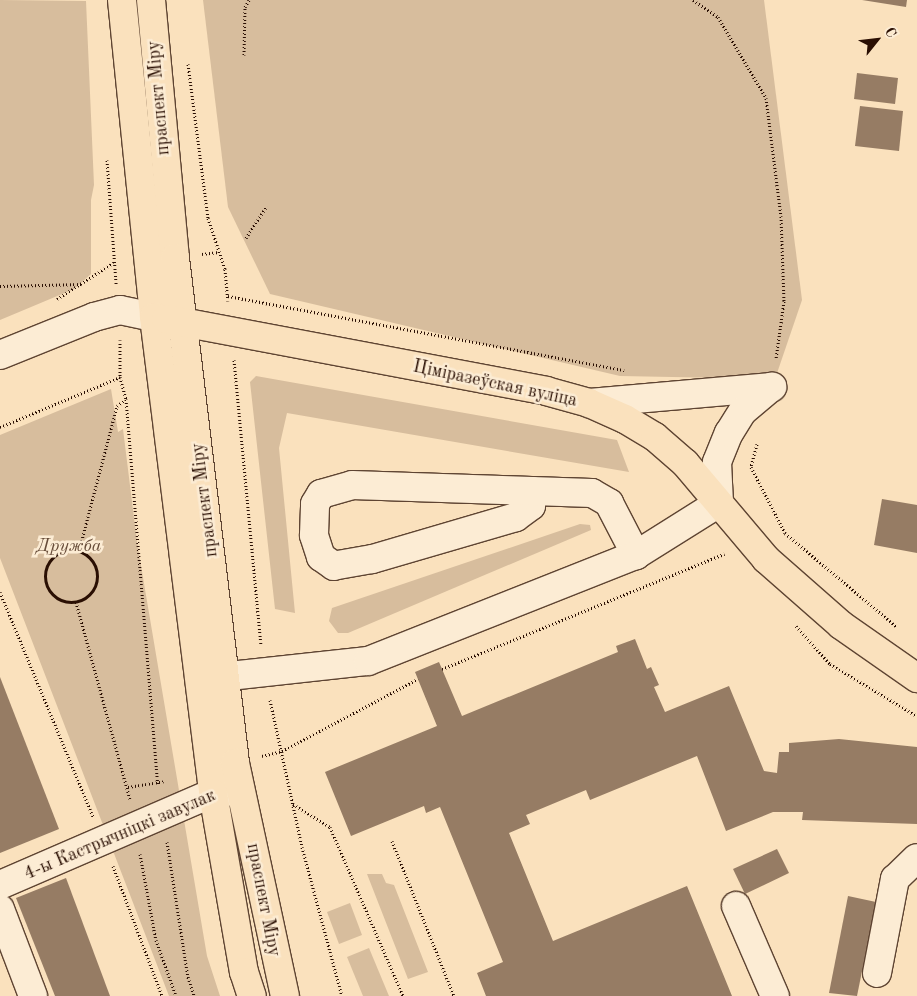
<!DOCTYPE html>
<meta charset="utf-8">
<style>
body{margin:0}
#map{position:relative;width:917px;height:996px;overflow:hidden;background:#fae1bd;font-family:"Old Standard TT",serif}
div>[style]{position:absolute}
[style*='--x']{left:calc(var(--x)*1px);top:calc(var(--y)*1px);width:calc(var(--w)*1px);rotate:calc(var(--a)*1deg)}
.green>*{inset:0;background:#d7bd9d}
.building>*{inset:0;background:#967c64}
.path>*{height:3px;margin-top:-1.5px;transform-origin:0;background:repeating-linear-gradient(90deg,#2a0f03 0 1px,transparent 0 3.5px)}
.path>.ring{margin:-1.5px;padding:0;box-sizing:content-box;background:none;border:3px solid #2a0f03;border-radius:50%}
.roads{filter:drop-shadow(1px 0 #5e4432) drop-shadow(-1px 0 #5e4432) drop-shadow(0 1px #5e4432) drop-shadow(0 -1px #5e4432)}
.minor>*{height:28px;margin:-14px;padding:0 14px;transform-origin:14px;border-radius:14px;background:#fcecd4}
.major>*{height:28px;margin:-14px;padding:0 14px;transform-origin:14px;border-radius:14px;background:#fae1bd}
span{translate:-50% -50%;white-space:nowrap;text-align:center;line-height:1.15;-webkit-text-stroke:5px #fcecd4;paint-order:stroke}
.street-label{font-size:18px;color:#2a0f03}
.park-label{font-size:18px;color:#674c39;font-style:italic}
.north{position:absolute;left:852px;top:15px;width:50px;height:50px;-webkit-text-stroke:4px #fcecd4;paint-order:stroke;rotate:61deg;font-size:14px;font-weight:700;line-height:20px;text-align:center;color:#2a0f03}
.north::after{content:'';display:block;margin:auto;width:18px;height:22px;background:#2a0f03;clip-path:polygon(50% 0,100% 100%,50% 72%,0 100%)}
</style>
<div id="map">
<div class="green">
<div style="clip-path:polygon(0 0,86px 1px,94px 185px,91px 200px,91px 274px,74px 289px,0 320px)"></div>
<div style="clip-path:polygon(203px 0,764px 0,802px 300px,775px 379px,620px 376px,270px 294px,228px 207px)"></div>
<div style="clip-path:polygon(256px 376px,617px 440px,629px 472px,287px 413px,279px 448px,295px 613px,275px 609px,250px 382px)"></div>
<div style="clip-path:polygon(111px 389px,118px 432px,123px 429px,137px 542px,207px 956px,220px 996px,169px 996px,0 558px,0 435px)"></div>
<div style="clip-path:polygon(580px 524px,590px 525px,591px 530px,348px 633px,338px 633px,329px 621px,332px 608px)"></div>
<div style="clip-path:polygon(367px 874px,382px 874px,386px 883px,394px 885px,428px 972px,408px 979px)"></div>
<div style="clip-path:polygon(350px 903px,362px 935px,339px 944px,327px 912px)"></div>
<div style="clip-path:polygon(369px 948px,389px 996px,363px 996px,347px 957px)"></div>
</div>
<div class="building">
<div style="clip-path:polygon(862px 0,907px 0,906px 7px)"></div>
<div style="clip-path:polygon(857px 73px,898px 78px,895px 104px,854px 99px)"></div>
<div style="clip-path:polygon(860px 106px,903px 111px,899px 151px,855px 146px)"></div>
<div style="clip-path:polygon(882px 499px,917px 505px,917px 553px,874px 545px)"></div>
<div style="clip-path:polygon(635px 639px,647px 669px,651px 667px,659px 685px,654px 687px,665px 712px,729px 686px,764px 771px,777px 773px,779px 752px,789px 752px,789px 743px,839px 739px,917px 747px,917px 824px,802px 820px,803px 812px,773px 812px,726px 831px,697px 756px,590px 800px,586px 790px,526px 815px,530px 824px,509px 833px,553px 941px,687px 886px,732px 996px,486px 996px,477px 973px,503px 962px,440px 807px,426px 813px,424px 806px,351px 836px,325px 772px,437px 726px,415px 672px,439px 662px,462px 716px,618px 652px,616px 646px)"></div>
<div style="clip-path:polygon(0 677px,59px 829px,0 853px)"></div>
<div style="clip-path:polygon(777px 849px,789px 873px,745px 894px,733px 869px)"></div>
<div style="clip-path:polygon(66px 878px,110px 996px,55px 996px,16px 898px)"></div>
<div style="clip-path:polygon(848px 896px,876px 902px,857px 996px,829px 993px)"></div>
</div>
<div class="path">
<div style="--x:693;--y:0;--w:30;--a:34"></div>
<div style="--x:718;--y:17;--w:94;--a:59.3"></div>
<div style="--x:766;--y:98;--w:119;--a:82.8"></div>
<div style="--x:781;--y:216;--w:85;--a:88"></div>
<div style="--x:784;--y:301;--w:59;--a:97.9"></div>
<div style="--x:244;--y:55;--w:48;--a:-88.8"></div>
<div style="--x:245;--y:7;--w:8;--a:-60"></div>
<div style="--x:188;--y:64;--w:155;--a:82.6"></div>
<div style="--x:208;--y:218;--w:54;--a:71.6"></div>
<div style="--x:225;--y:269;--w:32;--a:85"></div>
<div style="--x:107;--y:160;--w:124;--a:85.8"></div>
<div style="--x:246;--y:238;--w:38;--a:-57"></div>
<div style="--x:202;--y:254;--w:17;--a:-7"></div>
<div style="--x:0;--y:286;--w:84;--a:-1.4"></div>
<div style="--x:228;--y:296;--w:403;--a:10.6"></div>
<div style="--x:57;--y:299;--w:67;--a:-32.7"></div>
<div style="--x:120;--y:340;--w:37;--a:90"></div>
<div style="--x:234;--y:360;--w:286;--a:84.6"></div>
<div style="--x:0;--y:427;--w:130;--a:-22.6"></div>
<div style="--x:120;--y:377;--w:23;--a:75"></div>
<div style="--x:126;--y:399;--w:388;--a:85.3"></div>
<div style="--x:757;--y:444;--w:24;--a:105"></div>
<div style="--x:751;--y:467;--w:74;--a:62.7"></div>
<div style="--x:785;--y:533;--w:146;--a:40"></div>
<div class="ring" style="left:45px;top:550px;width:49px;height:49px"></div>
<div style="--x:79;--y:551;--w:150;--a:-75.3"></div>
<div style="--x:117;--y:406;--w:10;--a:-37"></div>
<div style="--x:0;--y:592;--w:243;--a:67.5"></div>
<div style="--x:76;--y:602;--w:204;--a:74.7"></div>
<div style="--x:796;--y:626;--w:51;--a:48.2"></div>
<div style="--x:830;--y:664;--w:101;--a:30.9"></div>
<div style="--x:442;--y:669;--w:305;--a:-22.2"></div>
<div style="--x:270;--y:700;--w:150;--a:77.7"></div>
<div style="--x:302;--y:847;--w:154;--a:75"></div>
<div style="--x:262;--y:756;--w:21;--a:-14"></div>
<div style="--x:282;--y:751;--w:154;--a:-27.9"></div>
<div style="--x:128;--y:787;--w:36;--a:-9"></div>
<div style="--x:293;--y:804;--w:44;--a:31.9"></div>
<div style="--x:330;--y:827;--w:184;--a:66.6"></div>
<div style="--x:392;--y:841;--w:167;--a:68.2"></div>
<div style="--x:167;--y:842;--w:137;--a:81.2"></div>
<div style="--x:188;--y:977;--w:20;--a:72"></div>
<div style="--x:140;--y:854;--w:87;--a:79.5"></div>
<div style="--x:156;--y:940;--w:59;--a:70.3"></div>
<div style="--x:113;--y:866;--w:139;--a:69.3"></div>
</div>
<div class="roads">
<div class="minor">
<div style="--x:0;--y:355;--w:101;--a:-22"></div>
<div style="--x:94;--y:317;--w:27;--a:-15"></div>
<div style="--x:120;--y:310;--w:35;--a:12"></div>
<div style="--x:589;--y:403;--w:184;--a:-5"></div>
<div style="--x:533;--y:491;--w:15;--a:98"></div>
<div style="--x:531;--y:506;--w:19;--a:144"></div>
<div style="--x:516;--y:517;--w:150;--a:163.7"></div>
<div style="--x:372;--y:559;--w:39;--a:170"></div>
<div style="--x:334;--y:566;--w:16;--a:-145"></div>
<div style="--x:321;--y:557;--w:23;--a:-108"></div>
<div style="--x:314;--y:535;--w:31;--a:-88"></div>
<div style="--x:315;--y:504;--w:12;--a:-59"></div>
<div style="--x:321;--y:494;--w:32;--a:-16"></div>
<div style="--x:352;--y:485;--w:240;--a:1.9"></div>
<div style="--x:592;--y:493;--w:20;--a:30"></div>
<div style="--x:609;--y:503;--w:59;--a:62.6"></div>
<div style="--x:202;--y:679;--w:167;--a:-6.2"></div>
<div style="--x:368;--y:661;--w:288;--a:-21.6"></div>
<div style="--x:636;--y:555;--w:98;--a:-32.1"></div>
<div style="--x:719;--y:503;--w:41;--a:-92.8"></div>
<div style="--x:717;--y:462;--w:31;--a:-68"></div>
<div style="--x:729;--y:433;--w:26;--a:-58"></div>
<div style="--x:743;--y:411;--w:38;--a:-40"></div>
<div style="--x:0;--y:885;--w:232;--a:-23.4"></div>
<div style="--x:213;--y:793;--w:24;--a:-5"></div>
<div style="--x:736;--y:906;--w:98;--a:66.6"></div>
<div style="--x:0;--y:909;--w:93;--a:69.2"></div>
<div style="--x:877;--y:973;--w:96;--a:-79.2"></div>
<div style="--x:895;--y:879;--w:30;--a:-44"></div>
</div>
<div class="major">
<div style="--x:122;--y:0;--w:319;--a:84.2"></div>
<div style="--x:154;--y:317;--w:480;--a:82.9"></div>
<div style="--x:213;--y:793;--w:182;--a:80.2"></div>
<div style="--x:244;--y:972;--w:25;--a:72"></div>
<div style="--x:151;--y:0;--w:259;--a:84.7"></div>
<div style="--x:175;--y:258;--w:509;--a:83.22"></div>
<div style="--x:235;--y:763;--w:238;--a:77.9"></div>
<div style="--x:166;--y:319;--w:387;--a:10.7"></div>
<div style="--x:546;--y:391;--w:45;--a:15.6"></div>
<div style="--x:589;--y:403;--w:39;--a:24"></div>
<div style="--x:625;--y:419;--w:35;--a:31"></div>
<div style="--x:655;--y:437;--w:40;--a:41"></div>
<div style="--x:685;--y:463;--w:126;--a:49.8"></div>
<div style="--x:766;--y:559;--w:100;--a:41.3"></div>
<div style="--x:841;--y:625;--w:93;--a:34.9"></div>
</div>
</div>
<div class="street-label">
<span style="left:159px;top:98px;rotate:-95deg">праспект Міру</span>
<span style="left:495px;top:384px;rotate:12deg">Ціміразеўская вуліца</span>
<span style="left:205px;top:500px;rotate:-97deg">праспект Міру</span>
<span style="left:120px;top:835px;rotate:-23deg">4-ы Кастрычніцкі завулак</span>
<span style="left:263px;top:900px;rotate:79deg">праспект Міру</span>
</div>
<div class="park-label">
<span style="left:69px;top:546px">Дружба</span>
</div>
<div class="north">С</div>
</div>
